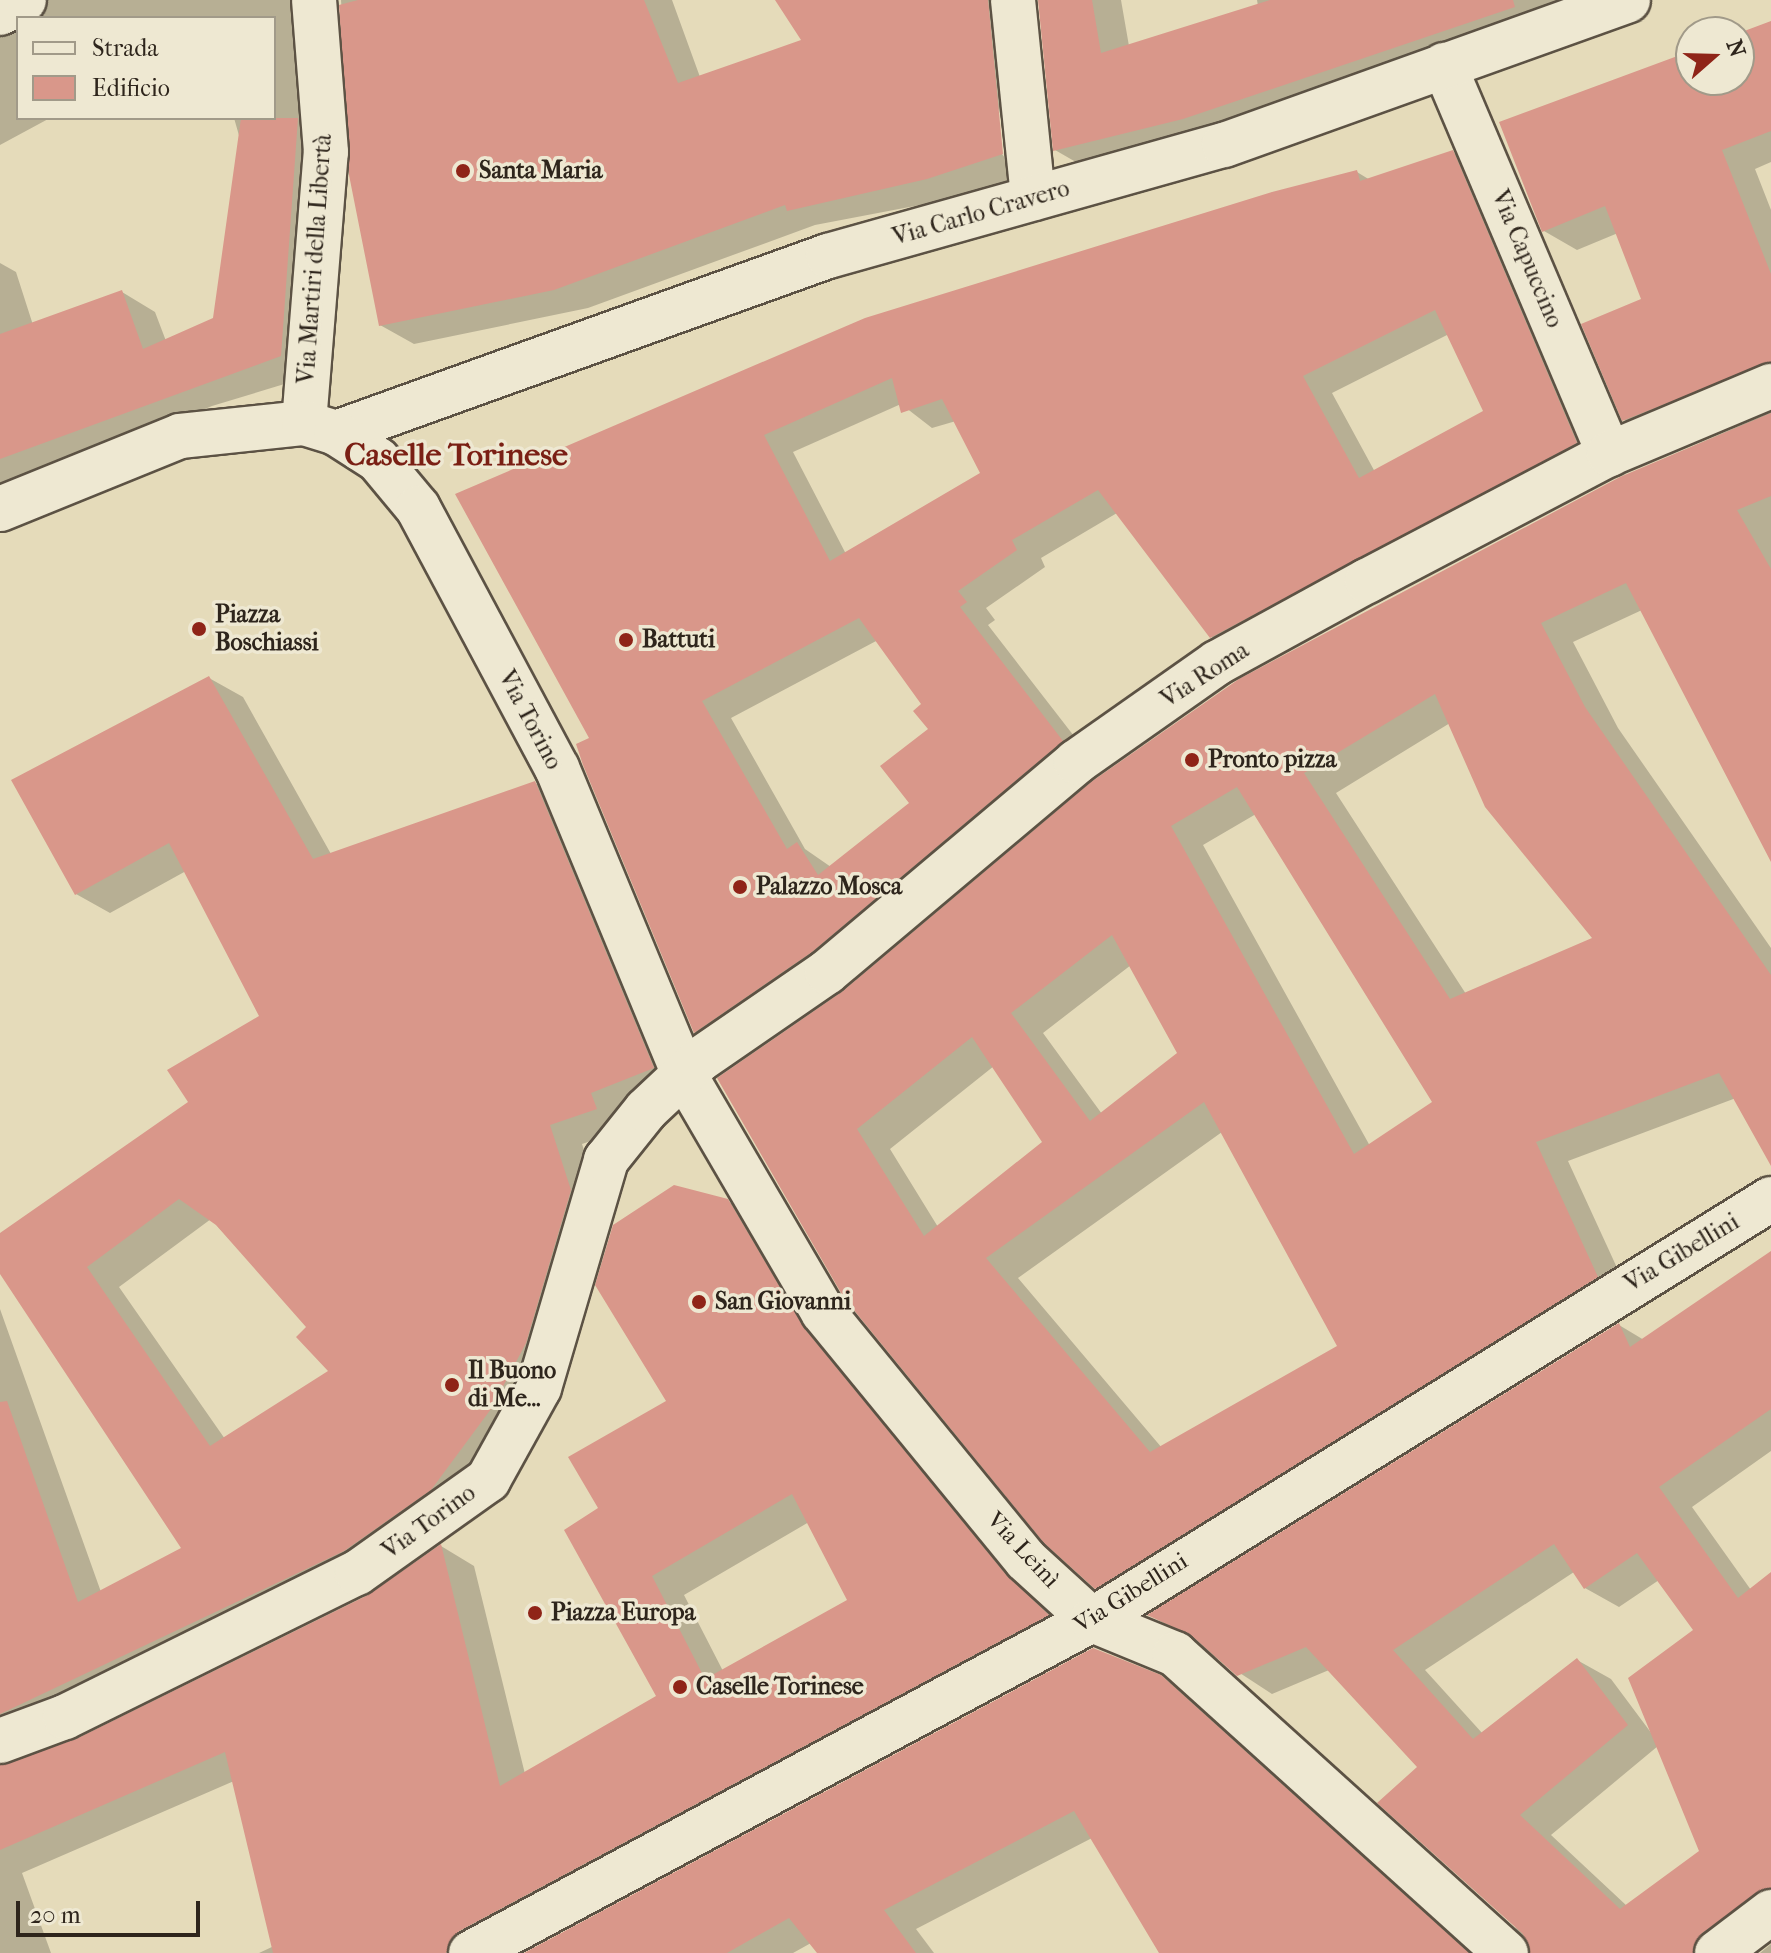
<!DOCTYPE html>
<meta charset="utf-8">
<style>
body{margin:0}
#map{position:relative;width:1771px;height:1953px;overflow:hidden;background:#e5dbba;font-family:"IM FELL French Canon",serif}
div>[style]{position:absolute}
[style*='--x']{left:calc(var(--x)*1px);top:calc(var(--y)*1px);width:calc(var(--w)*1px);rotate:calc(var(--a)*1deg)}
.shadow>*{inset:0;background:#0003}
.building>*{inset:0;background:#d9978a}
.roads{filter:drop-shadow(2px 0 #5c5244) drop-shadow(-2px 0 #5c5244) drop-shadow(0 2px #5c5244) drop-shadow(0 -2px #5c5244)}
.pedestrian>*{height:44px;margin:-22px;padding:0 22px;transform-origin:22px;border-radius:22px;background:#eee8d2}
.minor>*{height:44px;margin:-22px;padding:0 22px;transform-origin:22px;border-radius:22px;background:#eee8d2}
.dots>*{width:22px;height:22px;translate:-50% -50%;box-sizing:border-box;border:4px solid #eee8d2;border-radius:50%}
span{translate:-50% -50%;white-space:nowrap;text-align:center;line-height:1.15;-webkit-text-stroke:7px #eee8d2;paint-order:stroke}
.poi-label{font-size:24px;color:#2e251c;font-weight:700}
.left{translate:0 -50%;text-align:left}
.street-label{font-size:24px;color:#2e251c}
.district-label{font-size:32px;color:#7a1f14;font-weight:700}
.legend{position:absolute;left:16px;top:16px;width:260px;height:104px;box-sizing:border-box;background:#eee8d2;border:2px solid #a19a89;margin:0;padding:10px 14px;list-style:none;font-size:24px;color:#2e251c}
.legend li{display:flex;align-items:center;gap:16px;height:40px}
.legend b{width:40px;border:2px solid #a19a89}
.north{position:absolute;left:1675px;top:16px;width:80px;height:80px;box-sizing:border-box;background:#eee8d2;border:2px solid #a19a89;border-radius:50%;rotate:70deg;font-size:22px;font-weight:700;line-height:32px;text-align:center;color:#2e251c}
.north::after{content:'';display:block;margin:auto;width:28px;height:36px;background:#8f2418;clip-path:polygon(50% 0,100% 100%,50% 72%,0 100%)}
.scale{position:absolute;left:16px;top:1901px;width:184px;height:36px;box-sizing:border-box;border:4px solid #2e251c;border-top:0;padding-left:10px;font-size:24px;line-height:28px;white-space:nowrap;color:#2e251c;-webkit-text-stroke:6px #eee8d2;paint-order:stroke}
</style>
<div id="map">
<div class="shadow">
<div style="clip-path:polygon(0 0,47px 0,12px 18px,8px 33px,18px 33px,18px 118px,50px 118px,0 145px)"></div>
<div style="clip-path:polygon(48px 0,336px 0,314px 375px,212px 406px,0 492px,0 263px,16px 272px,33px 325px,122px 292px,155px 312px,166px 341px,215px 319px,240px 139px,234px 118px,274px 118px,274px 18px,42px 18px)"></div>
<div style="clip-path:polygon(341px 0,672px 0,700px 77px,804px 42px,777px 0,893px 0,1019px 178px,962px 197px,815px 225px,588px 308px,414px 344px,380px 325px,351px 175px)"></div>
<div style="clip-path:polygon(953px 0,1034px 0,1032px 134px,1001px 116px)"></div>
<div style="clip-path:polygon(1040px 0,1121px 0,1129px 46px,1258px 6px,1257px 0,1576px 0,1088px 169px,1055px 150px)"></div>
<div style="clip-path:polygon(1771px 23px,1771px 162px,1755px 169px,1771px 210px,1771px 394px,1657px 439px,1624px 420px,1644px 300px,1618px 233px,1577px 250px,1544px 231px,1691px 53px,1691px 80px,1739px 80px,1739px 35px)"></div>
<div style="clip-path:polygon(evenodd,1452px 152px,1482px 169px,1606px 460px,1242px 654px,1212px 637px,1117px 513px,1041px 558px,1045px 567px,986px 608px,995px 620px,988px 625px,1091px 758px,725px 1049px,696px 1032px,592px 739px,458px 495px,1357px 172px,1370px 180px,1452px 152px,1449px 334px,1486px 412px,1375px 472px,1332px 393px,1449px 334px,1452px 152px,901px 404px,932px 428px,956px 421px,983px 474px,846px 554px,793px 452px,901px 404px,1452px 152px,878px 640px,924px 705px,931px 729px,911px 804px,831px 867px,805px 849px,731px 718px,878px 640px)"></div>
<div style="clip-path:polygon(evenodd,1771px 412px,1771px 857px,1642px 610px,1573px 642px,1618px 728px,1771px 948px,1771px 1162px,1736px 1098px,1568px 1161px,1630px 1296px,1130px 1607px,1096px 1587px,720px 1078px,1621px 478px,1771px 412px,1450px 723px,1596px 939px,1466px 994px,1336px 793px,1450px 723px,1771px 412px,1256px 814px,1435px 1102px,1370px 1146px,1203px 845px,1256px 814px,1771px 412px,1131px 965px,1179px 1053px,1102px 1114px,1043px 1033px,1131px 965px,1771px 412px,994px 1066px,1045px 1142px,938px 1227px,890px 1149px,994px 1066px,1771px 412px,1222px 1132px,1340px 1347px,1162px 1448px,1018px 1278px,1222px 1132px)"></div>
<div style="clip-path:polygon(evenodd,209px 678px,243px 697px,331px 854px,535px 783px,569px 802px,687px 1087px,629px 1128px,582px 1144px,604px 1210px,465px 1509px,8px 1757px,11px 1766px,77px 1741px,369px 1597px,441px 1546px,474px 1566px,525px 1774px,659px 1696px,600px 1509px,669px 1402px,727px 1201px,761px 1220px,1081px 1634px,491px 1953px,259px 1953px,274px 1946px,234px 1781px,22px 1873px,51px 1953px,0 1953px,0 1309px,101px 1592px,184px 1548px,0 1270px,0 1236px,190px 1102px,262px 1017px,186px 871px,110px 913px,76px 894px,209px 678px,211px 1219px,309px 1327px,332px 1371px,225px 1439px,119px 1287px,211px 1219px,209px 678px,809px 1522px,849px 1601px,723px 1671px,684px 1595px,809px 1522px)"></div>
<div style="clip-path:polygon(evenodd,1771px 1253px,1771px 1451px,1692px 1507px,1751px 1590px,1771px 1574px,1771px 1926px,1737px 1953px,1531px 1953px,1419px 1768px,1329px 1670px,1272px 1694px,1151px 1615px,1619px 1325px,1644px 1340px,1771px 1253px,1574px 1572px,1585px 1588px,1619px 1607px,1659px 1580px,1695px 1631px,1652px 1734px,1611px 1679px,1577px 1660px,1483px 1734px,1425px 1670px,1574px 1572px,1771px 1253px,1658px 1746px,1702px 1852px,1627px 1906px,1551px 1835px,1658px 1746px)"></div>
<div style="clip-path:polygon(1161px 1677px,1195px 1697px,1478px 1953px,1160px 1953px,1092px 1838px,916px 1929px,934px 1953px,820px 1953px,811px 1943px,793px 1953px,528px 1953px)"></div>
<div style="clip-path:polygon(1771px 1944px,1771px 1953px,1760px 1953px)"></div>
</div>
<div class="building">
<div style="clip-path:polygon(358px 0,644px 0,678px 83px,801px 40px,775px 0,988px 0,1003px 154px,927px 179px,787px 211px,785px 205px,554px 290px,379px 326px,349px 175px,339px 5px)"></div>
<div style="clip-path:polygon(1038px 0,1092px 0,1101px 53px,1270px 0,1513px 0,1515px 7px,1183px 119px,1053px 151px)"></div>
<div style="clip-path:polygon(1771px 21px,1771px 131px,1722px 150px,1771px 274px,1771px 362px,1622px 421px,1581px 324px,1641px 299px,1605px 206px,1542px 232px,1499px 122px,1691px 51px,1691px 80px,1739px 80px,1739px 33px)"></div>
<div style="clip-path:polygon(241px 118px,298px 118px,281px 356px,0 459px,0 334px,122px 290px,143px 349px,213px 318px)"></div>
<div style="clip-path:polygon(evenodd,1453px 150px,1577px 443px,1210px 638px,1098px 490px,1012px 540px,1017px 550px,958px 591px,967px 602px,960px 607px,1063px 741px,812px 952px,694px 1033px,583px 765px,576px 744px,589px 738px,455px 494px,865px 318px,1272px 192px,1357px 170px,1360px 181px,1453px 150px,1435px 310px,1483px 411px,1359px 478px,1303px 376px,1435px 310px,1453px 150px,892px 378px,901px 413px,942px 399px,980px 473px,830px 561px,764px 435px,892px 378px,1453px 150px,859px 618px,921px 704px,913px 711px,928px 729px,880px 766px,909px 803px,818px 875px,797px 842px,787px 849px,702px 701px,859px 618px)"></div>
<div style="clip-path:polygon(evenodd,1771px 413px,1771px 496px,1737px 510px,1771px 569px,1771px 862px,1626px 583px,1541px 623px,1585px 707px,1771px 975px,1771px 1166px,1719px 1073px,1536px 1142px,1598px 1277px,1095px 1589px,1044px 1543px,844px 1298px,717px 1078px,843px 991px,1091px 782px,1239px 679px,1620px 477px,1771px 413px,1435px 694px,1485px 807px,1592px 938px,1450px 999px,1304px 773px,1435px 694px,1771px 413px,1237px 787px,1432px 1102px,1354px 1154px,1171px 826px,1237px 787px,1771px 413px,1112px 935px,1177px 1053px,1090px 1121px,1011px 1013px,1112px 935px,1771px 413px,972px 1037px,1042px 1142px,924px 1236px,857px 1129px,972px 1037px,1771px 413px,1204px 1102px,1337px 1346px,1150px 1452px,986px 1258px,1204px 1102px)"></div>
<div style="clip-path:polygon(evenodd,209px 676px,313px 859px,535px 781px,654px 1068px,591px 1093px,597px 1109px,550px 1125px,571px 1190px,526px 1343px,491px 1409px,431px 1490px,344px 1551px,0 1714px,0 1402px,7px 1401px,78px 1602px,181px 1548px,0 1274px,0 1233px,188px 1102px,167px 1070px,259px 1016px,169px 843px,75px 895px,11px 780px,209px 676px,179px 1199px,216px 1225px,306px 1327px,296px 1337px,328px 1371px,210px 1446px,87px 1267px,179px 1199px)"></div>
<div style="clip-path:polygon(evenodd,674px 1185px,728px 1199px,804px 1328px,1007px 1576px,1049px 1615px,459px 1931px,446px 1953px,273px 1953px,225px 1752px,0 1850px,0 1765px,76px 1739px,368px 1595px,441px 1544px,500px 1786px,656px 1696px,564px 1530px,598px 1508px,568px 1457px,666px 1401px,595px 1285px,613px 1225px,674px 1185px,792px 1494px,847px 1600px,705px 1679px,652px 1576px,792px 1494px)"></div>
<div style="clip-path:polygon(evenodd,1771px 1251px,1771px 1409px,1659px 1487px,1738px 1598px,1771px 1572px,1771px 1888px,1702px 1933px,1693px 1953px,1530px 1953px,1523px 1934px,1377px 1803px,1417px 1767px,1306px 1647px,1237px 1676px,1191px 1635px,1147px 1615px,1619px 1323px,1630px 1347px,1771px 1251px,1554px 1544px,1584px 1589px,1637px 1553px,1693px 1630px,1628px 1678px,1699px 1851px,1620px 1909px,1520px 1815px,1628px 1725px,1577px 1658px,1473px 1739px,1393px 1650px,1554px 1544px)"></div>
<div style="clip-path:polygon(1093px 1648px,1161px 1675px,1469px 1953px,1159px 1953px,1074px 1811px,884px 1910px,916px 1953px,817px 1953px,789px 1918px,727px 1953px,524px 1953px)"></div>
</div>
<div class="roads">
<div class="pedestrian">
<div style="--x:1013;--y:0;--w:199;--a:84.2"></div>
</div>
<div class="minor">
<div style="--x:0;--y:13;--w:27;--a:-28"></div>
<div style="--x:1444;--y:65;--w:423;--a:67"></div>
<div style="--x:304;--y:423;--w:272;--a:-85.4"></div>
<div style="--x:326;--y:152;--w:152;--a:-94.5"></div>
<div style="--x:336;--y:433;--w:523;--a:-19.79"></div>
<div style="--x:828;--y:256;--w:411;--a:-15.7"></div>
<div style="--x:1224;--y:145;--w:429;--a:-19.7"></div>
<div style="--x:0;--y:509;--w:194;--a:-22.1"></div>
<div style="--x:180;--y:436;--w:125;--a:-6"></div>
<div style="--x:304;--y:423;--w:34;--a:17"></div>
<div style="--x:336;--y:433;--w:50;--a:32.7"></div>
<div style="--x:378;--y:460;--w:62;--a:50.2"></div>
<div style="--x:418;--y:508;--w:295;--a:61.9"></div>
<div style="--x:557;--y:768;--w:331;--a:67.5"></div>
<div style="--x:684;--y:1074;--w:276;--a:59.7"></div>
<div style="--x:823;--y:1312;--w:320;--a:50.7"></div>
<div style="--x:1026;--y:1560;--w:89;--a:42.3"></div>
<div style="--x:1092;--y:1620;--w:90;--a:22.3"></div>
<div style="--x:1175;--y:1654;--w:446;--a:42.1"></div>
<div style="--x:0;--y:1741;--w:69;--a:-20.3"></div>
<div style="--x:65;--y:1717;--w:326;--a:-26.3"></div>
<div style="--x:357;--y:1573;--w:161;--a:-35.4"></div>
<div style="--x:488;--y:1480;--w:105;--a:-61"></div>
<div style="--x:539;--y:1388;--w:238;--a:-73.6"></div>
<div style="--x:606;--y:1160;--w:64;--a:-51.3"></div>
<div style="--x:646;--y:1110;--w:73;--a:-43.3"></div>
<div style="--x:699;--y:1060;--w:155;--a:-34.5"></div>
<div style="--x:827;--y:972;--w:326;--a:-40.1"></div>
<div style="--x:1076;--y:762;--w:172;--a:-35.1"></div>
<div style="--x:1217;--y:663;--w:171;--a:-28.7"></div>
<div style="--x:1367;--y:581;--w:273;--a:-27.7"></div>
<div style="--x:1609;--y:454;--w:176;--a:-22.8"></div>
<div style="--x:471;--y:1953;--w:705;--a:-28.2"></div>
<div style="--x:1092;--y:1620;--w:799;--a:-31.8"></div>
<div style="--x:1717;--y:1953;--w:68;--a:-37.2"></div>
</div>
</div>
<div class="dots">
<div style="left:463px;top:171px;background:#8f2418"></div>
<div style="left:199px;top:629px;background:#8f2418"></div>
<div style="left:626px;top:640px;background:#8f2418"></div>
<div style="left:1192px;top:760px;background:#8f2418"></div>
<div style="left:740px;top:887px;background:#8f2418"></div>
<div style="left:699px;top:1302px;background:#8f2418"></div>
<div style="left:452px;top:1385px;background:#8f2418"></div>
<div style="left:535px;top:1613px;background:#8f2418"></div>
<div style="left:680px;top:1687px;background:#8f2418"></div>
</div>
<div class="poi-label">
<span class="left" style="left:479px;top:171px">Santa Maria</span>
<span class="left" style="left:215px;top:629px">Piazza<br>Boschiassi</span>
<span class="left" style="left:642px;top:640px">Battuti</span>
<span class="left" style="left:1208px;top:760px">Pronto pizza</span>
<span class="left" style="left:756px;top:887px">Palazzo Mosca</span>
<span class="left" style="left:715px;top:1302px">San Giovanni</span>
<span class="left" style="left:468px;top:1385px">Il Buono<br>di Me...</span>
<span class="left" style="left:551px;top:1613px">Piazza Europa</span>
<span class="left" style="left:696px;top:1687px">Caselle Torinese</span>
</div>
<div class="street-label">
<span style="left:981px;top:213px;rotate:-16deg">Via Carlo Cravero</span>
<span style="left:315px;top:259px;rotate:-86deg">Via Martiri della Libertà</span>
<span style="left:1527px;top:259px;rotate:67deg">Via Capuccino</span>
<span style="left:1205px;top:675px;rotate:-33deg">Via Roma</span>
<span style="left:530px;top:720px;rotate:62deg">Via Torino</span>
<span style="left:1682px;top:1253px;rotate:-31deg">Via Gibellini</span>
<span style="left:429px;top:1522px;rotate:-36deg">Via Torino</span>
<span style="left:1023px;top:1550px;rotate:47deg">Via Leinì</span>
<span style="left:1131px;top:1593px;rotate:-32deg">Via Gibellini</span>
</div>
<div class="district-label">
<span style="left:456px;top:455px">Caselle Torinese</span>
</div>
<ul class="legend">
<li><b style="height:10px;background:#eee8d2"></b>Strada</li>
<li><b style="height:22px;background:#d9978a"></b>Edificio</li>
</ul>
<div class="north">N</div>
<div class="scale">20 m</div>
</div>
